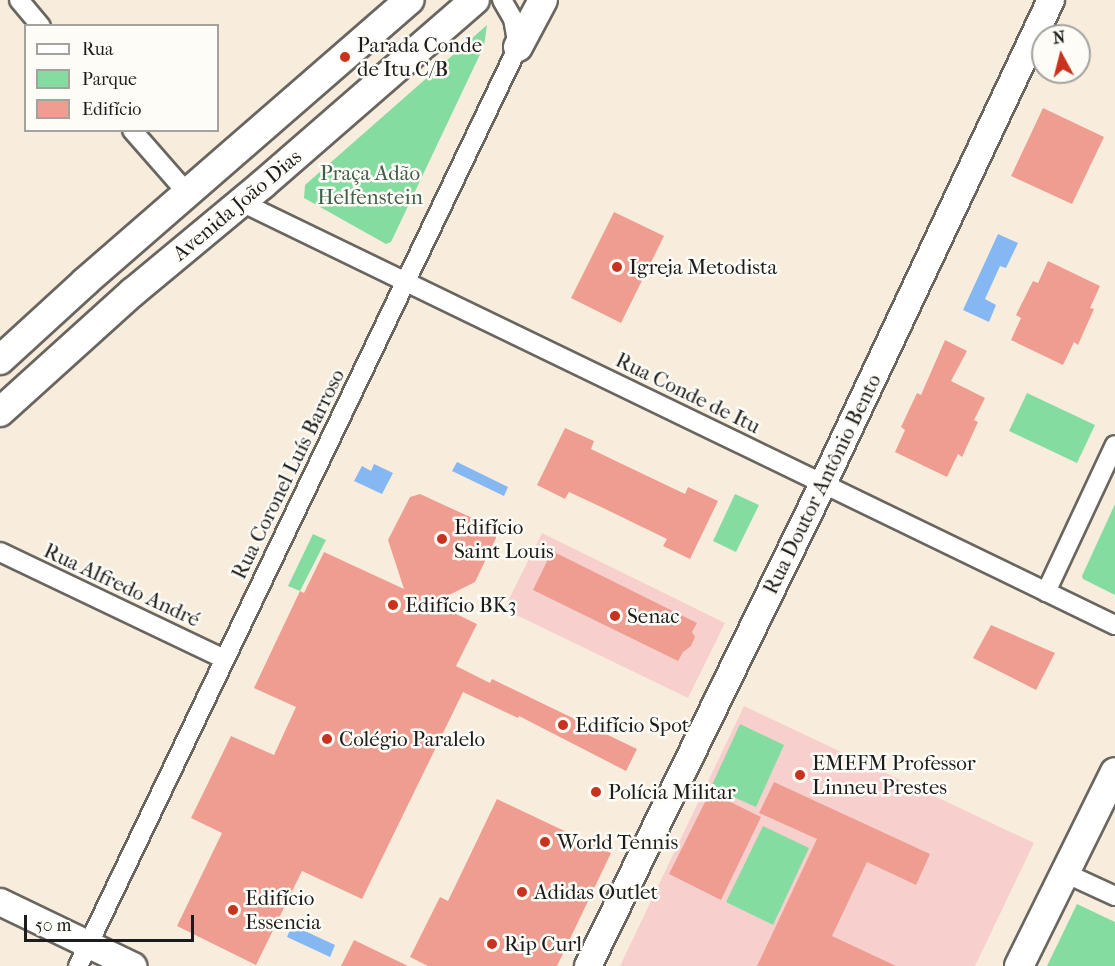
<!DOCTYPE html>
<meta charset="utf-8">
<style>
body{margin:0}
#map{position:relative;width:1115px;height:966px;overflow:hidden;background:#f8eddc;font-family:"IM FELL French Canon",serif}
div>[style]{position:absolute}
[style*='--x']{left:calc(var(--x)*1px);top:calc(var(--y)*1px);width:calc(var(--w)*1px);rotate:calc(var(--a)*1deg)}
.built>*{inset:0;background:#f7d0ce}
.green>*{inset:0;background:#84dca1}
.water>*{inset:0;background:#85b7f2}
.building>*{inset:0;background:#ee9d90}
.roads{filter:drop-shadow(2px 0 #69655f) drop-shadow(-2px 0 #69655f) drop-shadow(0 2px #69655f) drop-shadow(0 -2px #69655f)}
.street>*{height:18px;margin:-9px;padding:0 9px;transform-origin:9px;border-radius:9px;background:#fff}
.secondary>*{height:26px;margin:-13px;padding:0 13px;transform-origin:13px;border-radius:13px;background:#fff}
.primary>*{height:28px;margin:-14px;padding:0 14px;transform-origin:14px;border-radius:14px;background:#fff}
.dots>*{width:16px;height:16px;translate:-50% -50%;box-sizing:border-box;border:3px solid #fdfcf7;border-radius:50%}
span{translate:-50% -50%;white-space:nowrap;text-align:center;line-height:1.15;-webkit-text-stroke:5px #fdfcf7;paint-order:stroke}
.poi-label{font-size:21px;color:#1c1c1c}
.left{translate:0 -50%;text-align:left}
.park-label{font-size:21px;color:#405f4b}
.street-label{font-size:21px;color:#1c1c1c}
.legend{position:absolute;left:24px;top:24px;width:195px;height:108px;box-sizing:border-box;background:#fdfcf7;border:2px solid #a3a29f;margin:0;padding:8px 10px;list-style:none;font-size:18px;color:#1c1c1c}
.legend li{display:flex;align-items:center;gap:12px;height:30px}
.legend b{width:30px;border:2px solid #a3a29f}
.north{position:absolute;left:1031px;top:24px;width:60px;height:60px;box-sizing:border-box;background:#fdfcf7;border:2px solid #a3a29f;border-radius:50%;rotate:353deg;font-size:16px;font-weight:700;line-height:24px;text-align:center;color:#1c1c1c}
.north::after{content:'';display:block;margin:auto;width:21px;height:27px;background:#c8321e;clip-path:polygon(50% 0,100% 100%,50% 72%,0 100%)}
.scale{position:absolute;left:24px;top:915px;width:170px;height:27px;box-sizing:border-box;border:3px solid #1c1c1c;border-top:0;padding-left:8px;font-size:18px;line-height:21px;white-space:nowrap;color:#1c1c1c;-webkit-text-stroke:4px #fdfcf7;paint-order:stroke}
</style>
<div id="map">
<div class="built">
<div style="clip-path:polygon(542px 533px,725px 623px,688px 698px,504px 609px)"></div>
<div style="clip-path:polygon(744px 706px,1034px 843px,975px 966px,620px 966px)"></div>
</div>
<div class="green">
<div style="clip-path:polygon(487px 25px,484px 46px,391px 242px,386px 244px,304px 198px,305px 185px)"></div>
<div style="clip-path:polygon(1027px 393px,1095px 425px,1077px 463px,1009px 431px)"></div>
<div style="clip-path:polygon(735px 494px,759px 505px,736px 552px,713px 541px)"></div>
<div style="clip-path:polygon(1115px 504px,1115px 595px,1083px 579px,1082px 576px)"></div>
<div style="clip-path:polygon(313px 534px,326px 540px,300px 591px,288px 586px)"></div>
<div style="clip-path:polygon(740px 724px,784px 745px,756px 807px,711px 787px)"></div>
<div style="clip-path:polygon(763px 826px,809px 848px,773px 925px,726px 902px)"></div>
<div style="clip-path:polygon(1077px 904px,1115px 922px,1115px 966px,1047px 966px)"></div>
</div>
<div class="water">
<div style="clip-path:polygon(998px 234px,1018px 243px,1006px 268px,1000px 266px,985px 299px,996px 305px,989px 322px,963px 310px)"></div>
<div style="clip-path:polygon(457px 462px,508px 487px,504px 496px,452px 471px)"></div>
<div style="clip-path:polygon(374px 464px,393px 473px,382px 494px,354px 481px,362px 466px,371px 471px)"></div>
<div style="clip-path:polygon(292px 925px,335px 945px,330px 957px,287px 937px)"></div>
</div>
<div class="building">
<div style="clip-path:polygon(1043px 108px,1104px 137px,1072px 204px,1011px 176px)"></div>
<div style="clip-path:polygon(614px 212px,664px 236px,621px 323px,571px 298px)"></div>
<div style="clip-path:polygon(1048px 261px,1100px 286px,1090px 308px,1094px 309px,1078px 345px,1074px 342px,1063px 365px,1011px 340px,1021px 318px,1016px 315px,1033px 281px,1038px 283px)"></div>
<div style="clip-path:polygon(945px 340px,967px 351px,951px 381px,985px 398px,974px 420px,978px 422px,962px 457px,958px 454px,947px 477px,895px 452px,905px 430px,901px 427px,917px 393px,921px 395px)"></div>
<div style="clip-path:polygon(565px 428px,594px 441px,591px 449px,620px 463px,685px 494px,688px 487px,718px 501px,690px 559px,663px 546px,667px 539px,599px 506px,569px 492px,565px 499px,537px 485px)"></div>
<div style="clip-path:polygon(420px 494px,494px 528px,496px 538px,475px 582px,433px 603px,477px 624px,456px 666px,490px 683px,492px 679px,637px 749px,626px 771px,519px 716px,518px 718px,463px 692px,362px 899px,302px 871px,256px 965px,177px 926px,222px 833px,191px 818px,231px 736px,274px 755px,296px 707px,254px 688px,300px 591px,304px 593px,324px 552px,404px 589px,388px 540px,410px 497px)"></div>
<div style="clip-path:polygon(552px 551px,697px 623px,692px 632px,695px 637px,691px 646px,683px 652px,678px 661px,533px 590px)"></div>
<div style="clip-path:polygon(991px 625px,1055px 653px,1036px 690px,973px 658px)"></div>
<div style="clip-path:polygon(774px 782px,930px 854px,916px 885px,867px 862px,832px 936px,896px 966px,757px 966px,817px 839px,759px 813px)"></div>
<div style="clip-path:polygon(710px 792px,761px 817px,721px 900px,669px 874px)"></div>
<div style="clip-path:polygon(497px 799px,611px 853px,557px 966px,428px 966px,410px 957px,440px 897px,448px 901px)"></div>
<div style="clip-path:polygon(354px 940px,408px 966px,341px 966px)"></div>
</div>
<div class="roads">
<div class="street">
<div style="--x:19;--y:0;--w:34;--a:50"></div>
<div style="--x:132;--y:130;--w:85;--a:48.8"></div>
<div style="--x:241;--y:202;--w:971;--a:25.83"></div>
<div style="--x:0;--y:552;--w:248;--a:25.5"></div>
<div style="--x:1046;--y:592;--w:162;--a:-64.9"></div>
<div style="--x:1065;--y:873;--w:55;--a:24.7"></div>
<div style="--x:78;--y:966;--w:1019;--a:-64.42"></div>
<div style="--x:518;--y:47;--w:28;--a:-100"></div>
<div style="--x:513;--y:19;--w:22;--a:-120"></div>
</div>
<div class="secondary">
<div style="--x:0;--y:902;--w:148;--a:25.7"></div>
<div style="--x:588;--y:966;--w:536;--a:-64.01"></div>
<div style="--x:823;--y:484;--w:535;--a:-64.78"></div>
</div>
<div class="primary">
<div style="--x:518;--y:47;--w:53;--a:-62"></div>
<div style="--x:0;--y:360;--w:115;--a:-42.5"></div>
<div style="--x:85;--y:282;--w:430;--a:-41"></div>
<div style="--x:0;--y:412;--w:179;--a:-42.1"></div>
<div style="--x:133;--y:292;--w:168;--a:-39.7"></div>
<div style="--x:262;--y:185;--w:282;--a:-41"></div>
<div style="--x:1019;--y:966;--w:216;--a:-63.7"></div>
</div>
</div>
<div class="dots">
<div style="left:345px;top:57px;background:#c8321e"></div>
<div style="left:617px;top:267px;background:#c8321e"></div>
<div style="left:442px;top:539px;background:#c8321e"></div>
<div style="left:393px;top:605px;background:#c8321e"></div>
<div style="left:615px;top:616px;background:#c8321e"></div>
<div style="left:563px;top:725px;background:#c8321e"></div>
<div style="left:327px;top:739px;background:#c8321e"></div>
<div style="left:800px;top:775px;background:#c8321e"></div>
<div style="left:596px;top:792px;background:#c8321e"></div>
<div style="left:545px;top:842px;background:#c8321e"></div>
<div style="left:522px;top:892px;background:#c8321e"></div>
<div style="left:233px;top:910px;background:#c8321e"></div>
<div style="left:492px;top:944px;background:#c8321e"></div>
</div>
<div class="poi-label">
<span class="left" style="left:357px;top:57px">Parada Conde<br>de Itu C/B</span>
<span class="left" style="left:629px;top:267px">Igreja Metodista</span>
<span class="left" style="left:454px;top:539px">Edifício<br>Saint Louis</span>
<span class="left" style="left:405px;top:605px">Edifício BK3</span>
<span class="left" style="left:627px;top:616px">Senac</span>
<span class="left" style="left:575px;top:725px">Edifício Spot</span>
<span class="left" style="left:339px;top:739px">Colégio Paralelo</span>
<span class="left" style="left:812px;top:775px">EMEFM Professor<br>Linneu Prestes</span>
<span class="left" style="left:608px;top:792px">Polícia Militar</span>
<span class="left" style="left:557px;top:842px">World Tennis</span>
<span class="left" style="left:534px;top:892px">Adidas Outlet</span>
<span class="left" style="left:245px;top:910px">Edifício<br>Essencia</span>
<span class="left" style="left:504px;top:944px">Rip Curl</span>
</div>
<div class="park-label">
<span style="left:370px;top:185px">Praça Adão<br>Helfenstein</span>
</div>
<div class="street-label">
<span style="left:237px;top:205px;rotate:-40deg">Avenida João Dias</span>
<span style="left:688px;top:393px;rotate:26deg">Rua Conde de Itu</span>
<span style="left:288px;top:474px;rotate:-64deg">Rua Coronel Luís Barroso</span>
<span style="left:822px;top:484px;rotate:-64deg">Rua Doutor Antônio Bento</span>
<span style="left:122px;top:585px;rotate:25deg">Rua Alfredo André</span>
</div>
<ul class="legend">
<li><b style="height:8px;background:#fff"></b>Rua</li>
<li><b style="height:16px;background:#84dca1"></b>Parque</li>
<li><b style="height:16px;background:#ee9d90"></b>Edifício</li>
</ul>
<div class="north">N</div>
<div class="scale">50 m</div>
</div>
